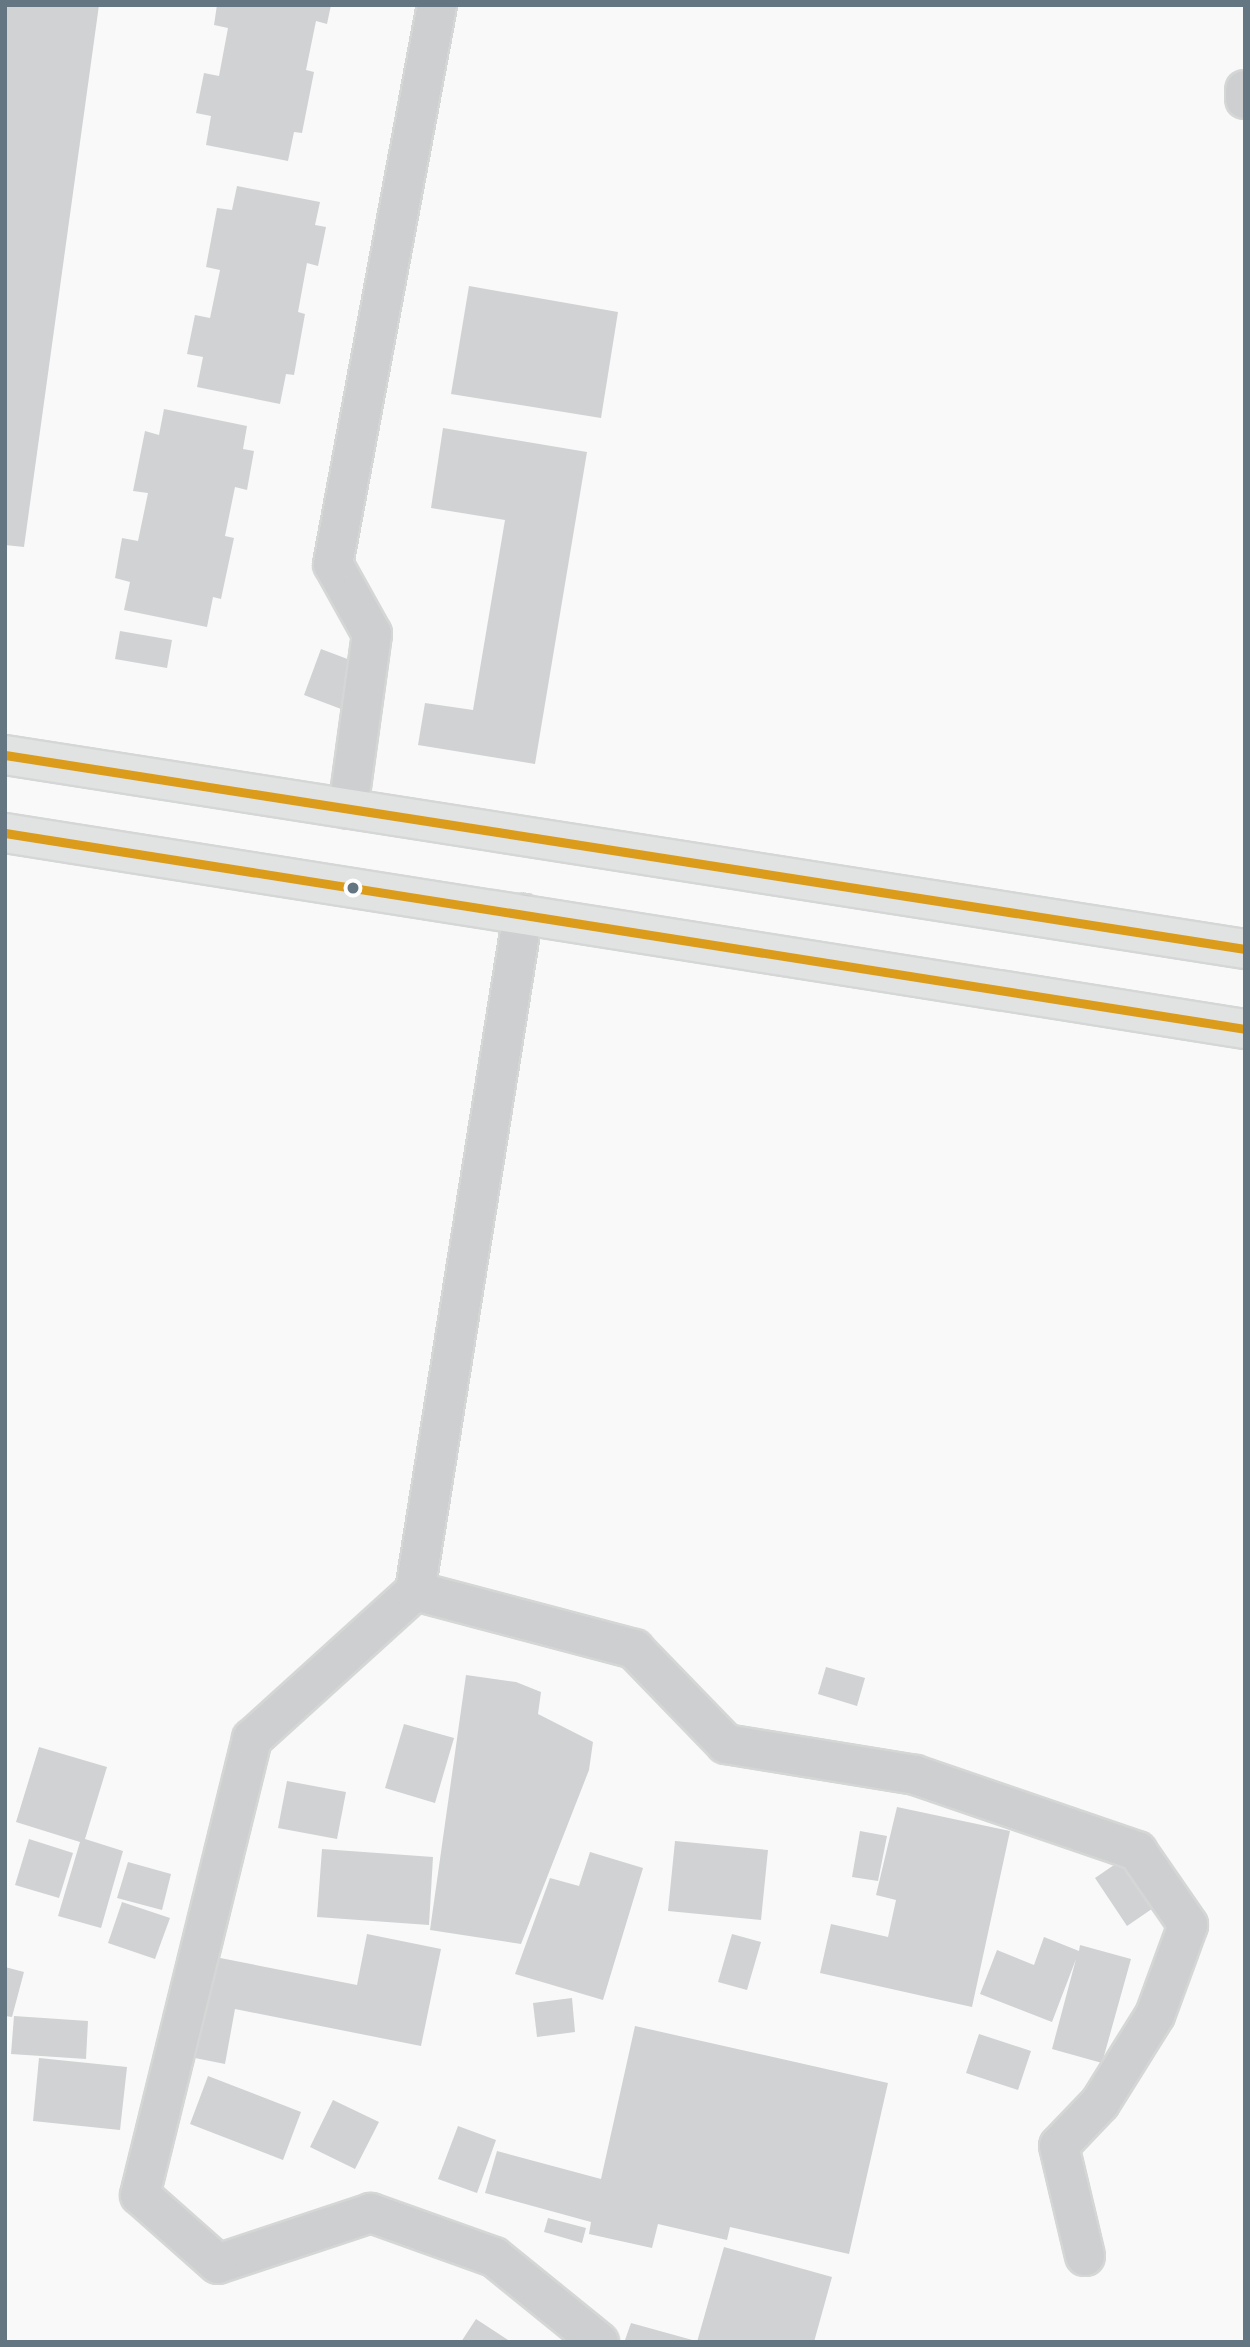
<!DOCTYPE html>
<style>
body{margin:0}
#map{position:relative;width:1250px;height:2347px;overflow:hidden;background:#f9f9f9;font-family:Arial,sans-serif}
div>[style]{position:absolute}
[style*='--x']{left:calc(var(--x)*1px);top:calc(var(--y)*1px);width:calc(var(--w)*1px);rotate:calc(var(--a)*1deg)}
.building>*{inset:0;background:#d0d2d3}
.roads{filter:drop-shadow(2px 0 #d5d6d6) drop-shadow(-2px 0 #d5d6d6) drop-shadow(0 2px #d5d6d6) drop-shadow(0 -2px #d5d6d6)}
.street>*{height:38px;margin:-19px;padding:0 19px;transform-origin:19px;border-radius:19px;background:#cecfd0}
.highway>*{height:38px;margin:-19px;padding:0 19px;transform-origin:19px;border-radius:19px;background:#e1e2e2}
.bus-1>*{height:9px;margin:-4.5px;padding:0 4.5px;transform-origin:4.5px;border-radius:4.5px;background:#da9c1a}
.dots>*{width:19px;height:19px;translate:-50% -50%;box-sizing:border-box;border:4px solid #fff;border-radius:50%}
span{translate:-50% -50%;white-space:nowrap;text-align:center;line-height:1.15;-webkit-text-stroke:7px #fff;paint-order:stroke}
.frame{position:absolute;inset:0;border:7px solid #657683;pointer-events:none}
</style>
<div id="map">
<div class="building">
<div style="clip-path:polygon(5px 5px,99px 5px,24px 547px,5px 545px)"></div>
<div style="clip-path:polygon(217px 5px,331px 5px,327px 24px,316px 21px,306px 70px,314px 72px,302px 133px,294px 132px,288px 161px,206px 145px,211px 116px,196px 113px,204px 73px,219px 76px,228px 28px,214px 25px)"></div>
<div style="clip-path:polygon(237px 186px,320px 202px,315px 225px,326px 227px,318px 266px,307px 263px,298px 312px,305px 314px,294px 375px,286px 374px,280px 404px,197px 387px,203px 357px,187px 354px,195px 315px,210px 318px,220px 270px,206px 267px,217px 208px,232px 210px)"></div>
<div style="clip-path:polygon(469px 286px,618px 312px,601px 418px,451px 394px)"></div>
<div style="clip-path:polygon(164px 409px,247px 426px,243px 449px,254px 451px,247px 490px,235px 487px,225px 536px,234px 538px,221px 599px,213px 597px,207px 627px,124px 610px,130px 582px,115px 578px,122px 538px,138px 541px,148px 493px,133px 491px,145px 431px,159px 435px)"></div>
<div style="clip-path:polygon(443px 428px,587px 452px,535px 764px,418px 745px,425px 703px,473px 710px,505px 520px,431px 508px)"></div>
<div style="clip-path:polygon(120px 631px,172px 640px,167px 668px,115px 659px)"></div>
<div style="clip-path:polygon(321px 649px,366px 666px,349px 712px,304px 695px)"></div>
<div style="clip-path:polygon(826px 1667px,865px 1678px,857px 1706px,818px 1694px)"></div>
<div style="clip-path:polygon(466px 1675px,516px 1682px,541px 1692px,538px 1714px,593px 1742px,589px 1770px,521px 1944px,430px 1930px)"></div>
<div style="clip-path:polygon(404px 1724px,454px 1738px,435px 1803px,385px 1788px)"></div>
<div style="clip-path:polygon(39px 1747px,107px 1767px,85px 1839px,123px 1851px,101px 1928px,58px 1916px,80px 1842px,16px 1822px)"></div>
<div style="clip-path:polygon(287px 1781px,346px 1792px,337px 1839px,278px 1828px)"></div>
<div style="clip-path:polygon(897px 1807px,1010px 1831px,972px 2007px,820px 1973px,831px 1924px,888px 1937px,896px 1900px,876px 1895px)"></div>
<div style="clip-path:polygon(860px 1831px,887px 1836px,878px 1881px,852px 1877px)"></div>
<div style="clip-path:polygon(29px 1839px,73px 1853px,59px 1898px,15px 1885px)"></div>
<div style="clip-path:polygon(675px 1841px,768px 1850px,761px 1920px,668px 1911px)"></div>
<div style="clip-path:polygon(322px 1849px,433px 1857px,429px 1925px,317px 1917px)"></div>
<div style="clip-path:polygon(590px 1852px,643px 1868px,603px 2000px,515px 1974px,550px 1878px,579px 1886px)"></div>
<div style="clip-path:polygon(1130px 1854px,1162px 1902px,1127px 1926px,1095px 1878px)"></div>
<div style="clip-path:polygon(128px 1862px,171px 1874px,162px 1910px,117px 1898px)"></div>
<div style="clip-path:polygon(122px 1902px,170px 1918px,155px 1959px,108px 1943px)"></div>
<div style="clip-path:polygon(367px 1934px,441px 1949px,421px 2046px,235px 2009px,225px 2064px,185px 2056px,205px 1955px,357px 1985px)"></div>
<div style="clip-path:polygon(732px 1934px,761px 1942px,747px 1990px,718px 1982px)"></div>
<div style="clip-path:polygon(1044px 1937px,1079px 1951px,1080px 1945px,1131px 1959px,1102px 2063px,1052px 2049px,1076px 1959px,1052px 2022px,980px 1994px,997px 1950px,1034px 1965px)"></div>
<div style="clip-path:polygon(5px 1967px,24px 1972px,12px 2017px,5px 2016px)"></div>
<div style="clip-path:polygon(572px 1998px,575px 2032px,537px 2037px,533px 2003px)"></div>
<div style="clip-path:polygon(14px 2016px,88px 2021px,86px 2059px,11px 2054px)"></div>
<div style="clip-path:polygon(635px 2026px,888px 2083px,849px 2254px,730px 2227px,727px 2240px,658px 2224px,652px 2248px,589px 2234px,591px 2222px,485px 2193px,497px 2151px,601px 2179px)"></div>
<div style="clip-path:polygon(979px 2034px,1031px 2051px,1018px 2090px,966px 2073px)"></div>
<div style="clip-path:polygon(39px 2058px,127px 2067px,120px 2130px,33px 2121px)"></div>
<div style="clip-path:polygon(208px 2076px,301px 2112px,283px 2160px,190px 2124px)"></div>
<div style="clip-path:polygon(333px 2100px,379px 2122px,355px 2169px,310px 2147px)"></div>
<div style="clip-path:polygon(458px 2126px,496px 2140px,477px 2193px,438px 2179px)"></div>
<div style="clip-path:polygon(548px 2218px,586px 2228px,582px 2243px,544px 2232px)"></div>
<div style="clip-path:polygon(724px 2247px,832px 2277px,814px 2342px,697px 2342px)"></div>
<div style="clip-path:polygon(476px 2319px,511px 2342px,461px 2342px)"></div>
<div style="clip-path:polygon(631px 2323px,696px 2341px,696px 2342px,625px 2340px)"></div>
</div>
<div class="roads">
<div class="street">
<div style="--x:1245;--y:90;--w:9;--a:90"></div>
<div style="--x:348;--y:809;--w:177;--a:-82.2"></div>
<div style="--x:372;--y:634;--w:80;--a:-119.1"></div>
<div style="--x:333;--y:564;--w:569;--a:-79.46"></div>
<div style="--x:415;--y:1591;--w:686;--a:-80.94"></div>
<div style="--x:599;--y:2342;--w:135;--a:-141"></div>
<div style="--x:494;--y:2257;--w:131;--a:-160.3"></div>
<div style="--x:371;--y:2213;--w:161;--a:161.6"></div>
<div style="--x:218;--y:2264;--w:104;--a:-138.5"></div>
<div style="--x:140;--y:2195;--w:470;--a:-76.2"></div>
<div style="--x:252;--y:1739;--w:220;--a:-42.2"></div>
<div style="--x:415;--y:1591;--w:227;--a:14.8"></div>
<div style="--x:634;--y:1649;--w:132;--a:45.9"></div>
<div style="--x:726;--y:1744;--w:192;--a:9.3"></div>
<div style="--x:915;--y:1775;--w:235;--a:18.9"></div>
<div style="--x:1137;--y:1851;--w:90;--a:55.4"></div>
<div style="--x:1188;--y:1925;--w:96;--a:110.1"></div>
<div style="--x:1155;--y:2015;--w:104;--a:122"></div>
<div style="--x:1100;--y:2103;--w:59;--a:133.6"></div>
<div style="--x:1059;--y:2146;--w:113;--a:76.7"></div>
</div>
<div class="highway">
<div style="--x:5;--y:755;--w:1255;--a:8.89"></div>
<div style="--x:5;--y:833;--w:1255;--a:8.98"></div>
</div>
</div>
<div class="bus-1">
<div style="--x:5;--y:755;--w:1255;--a:8.89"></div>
<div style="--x:5;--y:833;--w:1255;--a:8.98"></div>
</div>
<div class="dots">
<div style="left:353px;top:888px;background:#657683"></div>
</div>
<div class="frame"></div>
</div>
